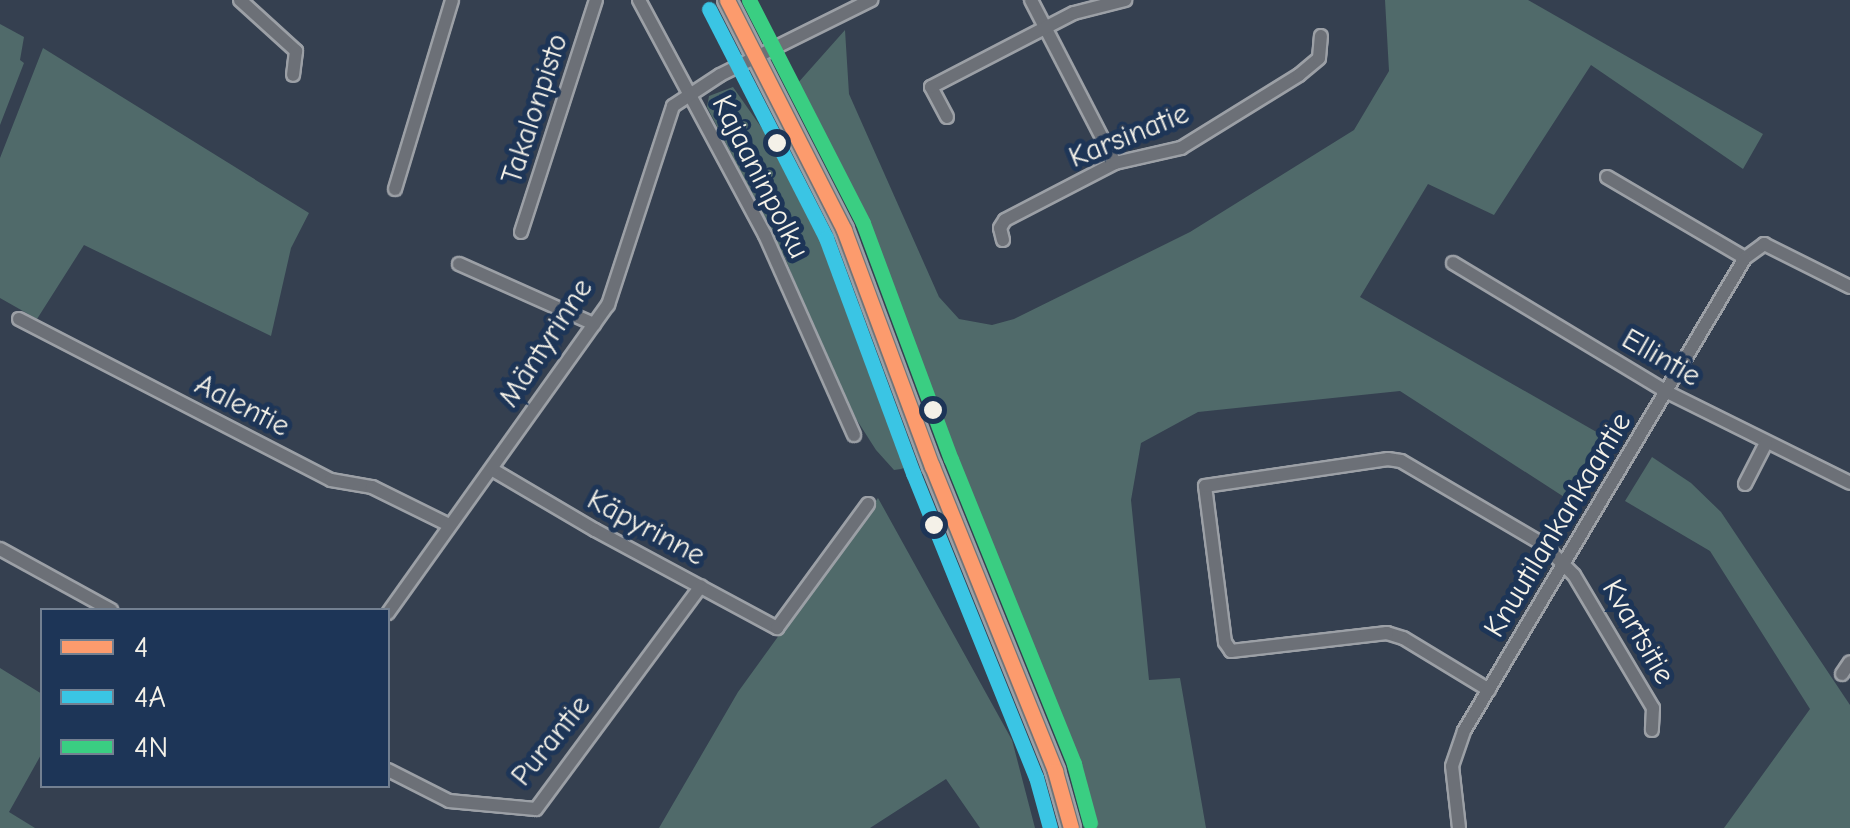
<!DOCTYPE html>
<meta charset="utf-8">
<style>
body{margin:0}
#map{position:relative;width:1850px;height:828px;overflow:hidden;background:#354050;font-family:"Comic Neue",sans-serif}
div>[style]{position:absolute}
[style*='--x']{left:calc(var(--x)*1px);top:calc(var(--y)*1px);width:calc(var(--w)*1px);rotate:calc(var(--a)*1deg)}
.green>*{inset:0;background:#506a6a}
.roads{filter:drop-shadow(2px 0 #9ca0a6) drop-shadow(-2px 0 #9ca0a6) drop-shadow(0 2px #9ca0a6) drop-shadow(0 -2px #9ca0a6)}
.minor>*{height:12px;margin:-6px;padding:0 6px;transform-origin:6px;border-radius:6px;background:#6c7077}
.major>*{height:18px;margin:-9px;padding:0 9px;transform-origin:9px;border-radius:9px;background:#707478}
.bus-1>*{height:15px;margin:-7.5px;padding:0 7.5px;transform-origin:7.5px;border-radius:7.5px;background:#fc9b6d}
.bus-2>*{height:15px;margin:-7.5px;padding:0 7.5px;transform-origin:7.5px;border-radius:7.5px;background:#3ac5e4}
.bus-3>*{height:15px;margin:-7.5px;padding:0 7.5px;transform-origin:7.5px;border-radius:7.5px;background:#3ace82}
.dots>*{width:28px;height:28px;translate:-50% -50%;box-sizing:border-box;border:5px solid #1d3557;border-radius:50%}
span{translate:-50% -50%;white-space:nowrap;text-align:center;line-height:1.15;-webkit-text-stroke:10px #1d3557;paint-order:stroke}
.street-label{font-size:30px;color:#f4f1e8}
.legend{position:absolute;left:40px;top:608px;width:350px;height:180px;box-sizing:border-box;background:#1d3557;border:2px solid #738091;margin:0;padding:12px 18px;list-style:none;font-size:30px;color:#f4f1e8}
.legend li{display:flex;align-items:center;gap:20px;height:50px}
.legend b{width:50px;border:2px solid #738091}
</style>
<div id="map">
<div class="green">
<div style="clip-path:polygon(1385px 0,1528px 0,1763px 134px,1743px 169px,1591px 65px,1494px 215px,1428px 184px,1360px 297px,1614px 442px,1578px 506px,1400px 391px,1198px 412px,1141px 443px,1131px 500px,1149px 680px,1180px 678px,1206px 828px,1087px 828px,1078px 776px,926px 379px,797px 84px,845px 30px,849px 94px,939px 297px,959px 319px,992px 325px,1014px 319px,1190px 232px,1354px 130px,1389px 71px)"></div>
<div style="clip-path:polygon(0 24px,24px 37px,20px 60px,24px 63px,0 125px)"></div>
<div style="clip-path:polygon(43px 48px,309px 213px,291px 248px,271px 336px,84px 245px,37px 319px,0 298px,0 158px)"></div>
<div style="clip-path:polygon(733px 87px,768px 137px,803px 176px,861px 309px,911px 465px,901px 469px,894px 470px,876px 450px,844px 400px,785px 258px,707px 107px,709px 96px)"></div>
<div style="clip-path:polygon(1652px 457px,1691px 483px,1721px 512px,1850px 705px,1850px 828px,1724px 828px,1810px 709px,1710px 551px,1625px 501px)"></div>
<div style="clip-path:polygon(878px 498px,1012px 740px,1035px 828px,980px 828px,946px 779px,870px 828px,659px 828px,738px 692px)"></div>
<div style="clip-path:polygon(0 668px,42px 694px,42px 753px,9px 812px,35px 828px,0 828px)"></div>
</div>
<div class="roads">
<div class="minor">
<div style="--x:240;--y:0;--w:76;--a:42.3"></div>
<div style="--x:296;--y:51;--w:24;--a:97"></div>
<div style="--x:639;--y:0;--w:267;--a:61.8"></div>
<div style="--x:765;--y:235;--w:219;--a:66"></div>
<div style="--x:1031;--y:0;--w:183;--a:62.7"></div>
<div style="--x:947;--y:117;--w:34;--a:-118"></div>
<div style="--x:931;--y:87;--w:161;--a:-27.4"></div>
<div style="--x:1074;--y:13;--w:53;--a:-14.3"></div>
<div style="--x:1607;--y:177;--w:160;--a:30.4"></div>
<div style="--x:1745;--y:258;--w:24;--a:-36"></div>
<div style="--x:1764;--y:244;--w:96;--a:26.6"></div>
<div style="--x:395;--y:189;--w:197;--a:-73.2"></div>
<div style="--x:521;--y:232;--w:244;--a:-72.1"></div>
<div style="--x:1003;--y:240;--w:12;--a:-104"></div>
<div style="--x:1000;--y:228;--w:9;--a:-58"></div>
<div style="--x:1005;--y:220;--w:124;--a:-27.4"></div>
<div style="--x:1115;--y:163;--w:68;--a:-12.8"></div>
<div style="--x:1181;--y:148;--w:139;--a:-31.7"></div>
<div style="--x:1299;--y:75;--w:26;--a:-40"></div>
<div style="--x:1319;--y:58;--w:22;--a:-85"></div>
<div style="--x:1453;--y:263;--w:250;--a:31.1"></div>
<div style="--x:1667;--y:392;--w:204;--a:26.4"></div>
<div style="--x:459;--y:264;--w:148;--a:24"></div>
<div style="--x:19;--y:319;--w:351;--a:27.3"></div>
<div style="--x:331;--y:480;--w:42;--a:9.7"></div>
<div style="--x:372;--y:487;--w:84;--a:26.3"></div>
<div style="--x:493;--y:470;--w:118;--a:30.5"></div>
<div style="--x:595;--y:530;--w:207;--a:28.3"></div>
<div style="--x:777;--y:628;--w:154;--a:-53.7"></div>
<div style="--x:1745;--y:484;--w:46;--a:-62.9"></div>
<div style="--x:0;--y:549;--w:127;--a:28.8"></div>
<div style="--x:388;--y:613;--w:379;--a:-54.5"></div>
<div style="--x:608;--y:305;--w:209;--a:-71.9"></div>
<div style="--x:673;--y:106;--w:56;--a:-33.4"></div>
<div style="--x:720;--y:75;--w:169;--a:-26.4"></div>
<div style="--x:1842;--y:674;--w:14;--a:-56"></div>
<div style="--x:1489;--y:690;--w:100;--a:-148.8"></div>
<div style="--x:1403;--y:638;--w:17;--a:-163"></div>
<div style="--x:1387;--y:633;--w:157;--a:173.4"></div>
<div style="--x:1231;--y:651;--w:11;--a:-124"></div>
<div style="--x:1225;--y:642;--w:157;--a:-97.3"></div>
<div style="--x:1205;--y:486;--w:185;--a:-8.4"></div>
<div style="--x:1388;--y:459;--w:13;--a:9"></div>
<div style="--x:1401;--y:461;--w:166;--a:30.4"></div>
<div style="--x:1544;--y:545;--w:42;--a:45"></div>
<div style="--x:1574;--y:575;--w:155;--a:59.3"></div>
<div style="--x:1653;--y:708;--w:22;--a:93"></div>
<div style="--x:388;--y:770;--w:68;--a:26.9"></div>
<div style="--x:449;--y:801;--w:87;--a:5.3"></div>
<div style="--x:536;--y:809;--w:277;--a:-53.5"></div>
<div style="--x:1459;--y:828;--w:62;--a:-96.4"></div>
<div style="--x:1452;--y:766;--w:37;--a:-71"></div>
<div style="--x:1464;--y:731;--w:550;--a:-59.29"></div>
</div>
<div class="major">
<div style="--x:727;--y:0;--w:258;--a:63"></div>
<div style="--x:844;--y:230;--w:252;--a:69.6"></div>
<div style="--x:932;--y:466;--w:329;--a:68"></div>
<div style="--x:1055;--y:771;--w:59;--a:74.3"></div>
</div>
</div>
<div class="bus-1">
<div style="--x:727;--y:0;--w:258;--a:63"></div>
<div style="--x:844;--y:230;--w:252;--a:69.6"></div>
<div style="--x:932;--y:466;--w:329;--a:68"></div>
<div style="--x:1055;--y:771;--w:59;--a:74.3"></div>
</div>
<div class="bus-2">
<div style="--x:709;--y:9;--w:257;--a:62.9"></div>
<div style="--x:826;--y:238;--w:251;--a:69.7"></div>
<div style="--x:913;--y:473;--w:328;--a:68"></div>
<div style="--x:1036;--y:777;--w:53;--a:74.6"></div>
</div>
<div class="bus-3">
<div style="--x:749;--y:0;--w:250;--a:62.9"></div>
<div style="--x:863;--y:223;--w:252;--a:69.6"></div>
<div style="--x:951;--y:459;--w:329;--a:68"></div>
<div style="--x:1074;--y:764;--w:61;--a:74.8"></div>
</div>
<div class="dots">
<div style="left:777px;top:143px;background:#f4f1e8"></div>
<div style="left:933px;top:410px;background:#f4f1e8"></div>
<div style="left:934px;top:525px;background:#f4f1e8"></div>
</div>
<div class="street-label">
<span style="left:535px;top:109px;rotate:-72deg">Takalonpisto</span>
<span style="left:1129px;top:136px;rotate:-22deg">Karsinatie</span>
<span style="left:760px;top:177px;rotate:63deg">Kajaaninpolku</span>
<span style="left:546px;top:343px;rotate:-57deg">Mäntyrinne</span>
<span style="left:1661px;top:358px;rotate:30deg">Ellintie</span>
<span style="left:242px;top:406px;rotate:27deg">Aalentie</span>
<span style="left:1558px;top:525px;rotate:-59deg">Knuutilankankaantie</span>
<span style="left:646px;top:528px;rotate:28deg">Käpyrinne</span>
<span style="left:1638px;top:632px;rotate:60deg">Kvartsitie</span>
<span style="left:551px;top:741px;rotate:-51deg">Purantie</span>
</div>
<ul class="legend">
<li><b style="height:12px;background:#fc9b6d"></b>4</li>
<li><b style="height:12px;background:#3ac5e4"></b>4A</li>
<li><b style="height:12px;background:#3ace82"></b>4N</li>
</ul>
</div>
